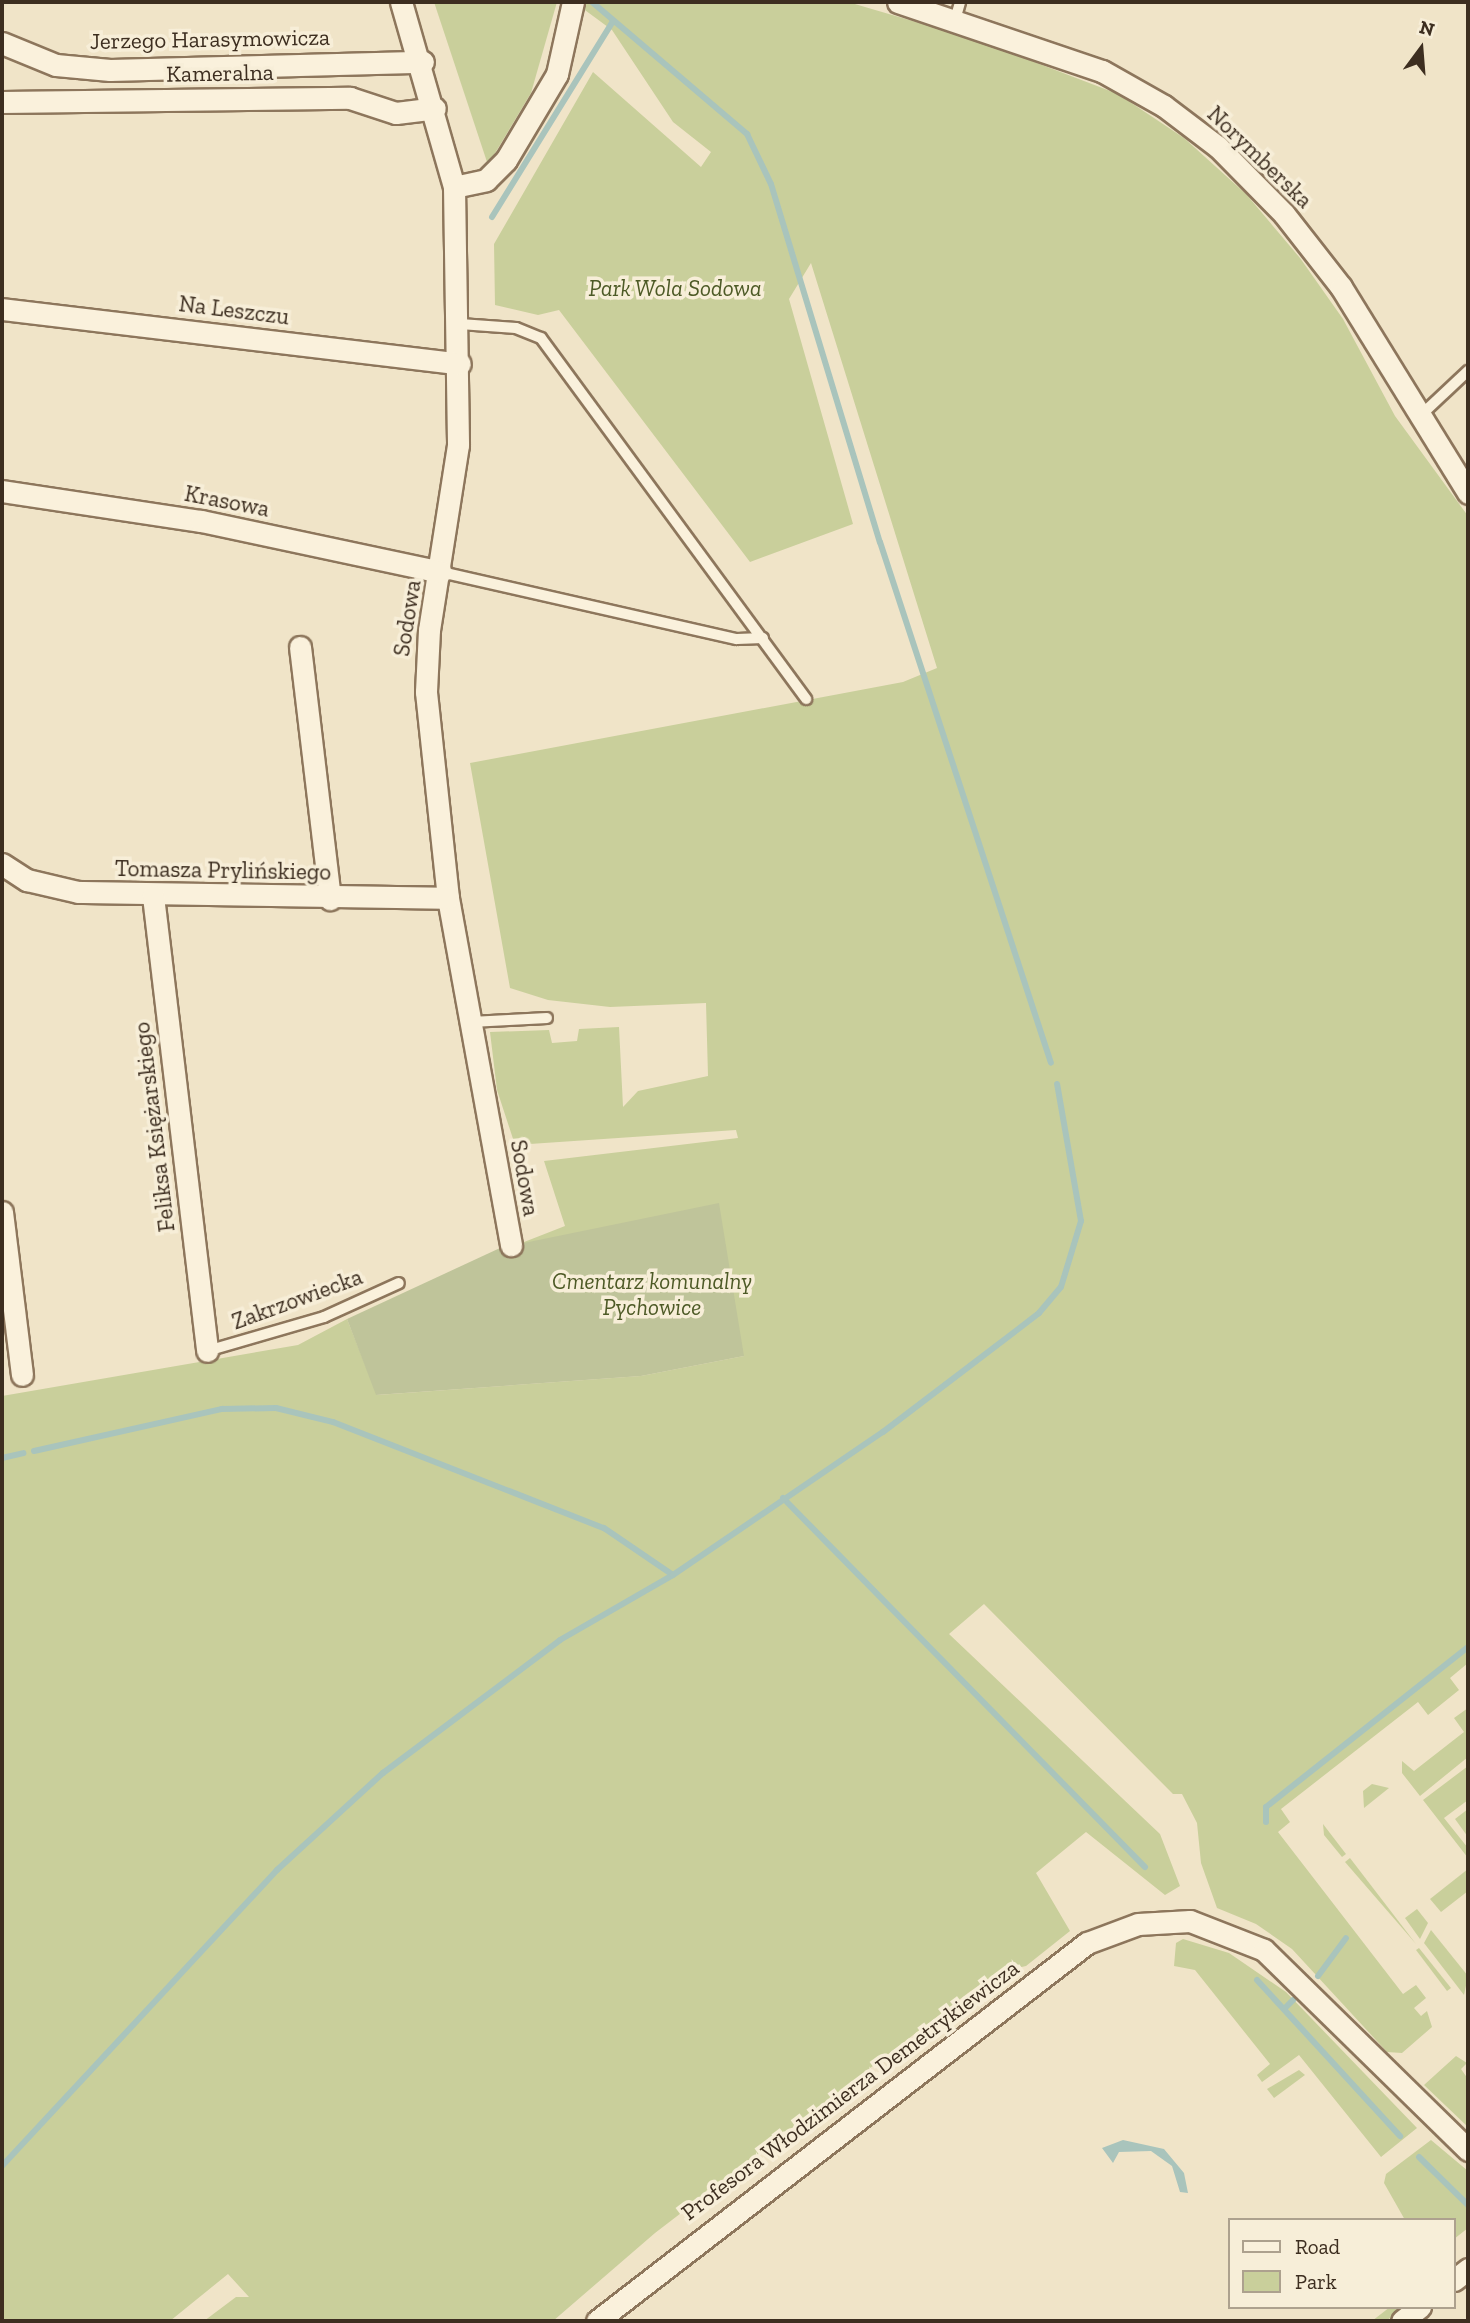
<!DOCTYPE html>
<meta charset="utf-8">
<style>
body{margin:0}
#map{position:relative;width:1470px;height:2323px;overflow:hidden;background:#f0e4c8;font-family:"Zilla Slab",serif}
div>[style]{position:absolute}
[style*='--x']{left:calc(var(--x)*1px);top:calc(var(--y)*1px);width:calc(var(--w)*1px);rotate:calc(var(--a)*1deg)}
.green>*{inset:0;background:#c9cf9b}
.cemetery>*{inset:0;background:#bfc49a}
.water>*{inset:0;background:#a9c4bc}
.stream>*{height:6px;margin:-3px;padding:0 3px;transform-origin:3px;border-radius:3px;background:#a9c4bc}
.roads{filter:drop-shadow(2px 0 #8d765c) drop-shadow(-2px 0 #8d765c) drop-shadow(0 2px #8d765c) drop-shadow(0 -2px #8d765c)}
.lane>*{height:10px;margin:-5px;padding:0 5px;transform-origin:5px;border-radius:5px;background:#faf1dc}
.street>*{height:21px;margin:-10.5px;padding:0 10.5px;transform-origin:10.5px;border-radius:10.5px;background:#faf1dc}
span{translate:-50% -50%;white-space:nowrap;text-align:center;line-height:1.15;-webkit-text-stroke:7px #f7eed8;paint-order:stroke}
.street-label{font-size:23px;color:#3d2e20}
.park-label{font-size:23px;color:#4d5a26;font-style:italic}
.frame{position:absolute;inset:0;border:4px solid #3d2e20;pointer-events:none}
.legend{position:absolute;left:1228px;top:2218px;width:228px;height:91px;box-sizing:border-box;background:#f7eed8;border:2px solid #ada18e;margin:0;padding:9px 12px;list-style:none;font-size:21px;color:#3d2e20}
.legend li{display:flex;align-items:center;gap:14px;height:35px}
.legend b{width:35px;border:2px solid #ada18e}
.north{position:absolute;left:1386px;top:14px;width:70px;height:70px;-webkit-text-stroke:5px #f7eed8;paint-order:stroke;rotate:16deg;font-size:19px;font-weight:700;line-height:28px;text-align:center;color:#3d2e20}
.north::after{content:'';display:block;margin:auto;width:24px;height:32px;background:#3d2e20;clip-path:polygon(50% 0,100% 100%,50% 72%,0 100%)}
</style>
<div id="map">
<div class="green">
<div style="clip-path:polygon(434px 2px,557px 2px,531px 93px,488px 165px)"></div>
<div style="clip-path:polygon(574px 2px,848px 2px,974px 39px,1118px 94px,1184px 138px,1246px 194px,1300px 258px,1343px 319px,1395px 416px,1468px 516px,1468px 1663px,1450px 1678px,1459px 1690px,1428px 1715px,1418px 1702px,1281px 1809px,1290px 1822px,1278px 1832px,1403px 1994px,1416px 1985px,1426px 1998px,1414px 2008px,1421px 2016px,1427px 2011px,1432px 2027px,1402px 2053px,1387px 2052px,1292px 1949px,1256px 1924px,1217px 1908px,1201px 1863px,1197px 1823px,1182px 1794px,1173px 1794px,984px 1604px,949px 1634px,1160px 1834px,1180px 1886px,1165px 1895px,1086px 1832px,1036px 1873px,1070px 1931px,1026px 1966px,998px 1972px,968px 1993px,655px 2233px,553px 2321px,204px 2321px,236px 2297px,249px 2297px,228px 2274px,170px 2321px,2px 2321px,2px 1396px,298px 1345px,347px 1319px,377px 1395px,641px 1376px,744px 1356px,519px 1244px,565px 1226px,544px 1161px,738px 1138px,736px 1130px,515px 1145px,497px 1090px,490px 1032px,549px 1030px,552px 1043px,577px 1041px,579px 1029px,619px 1027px,623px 1107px,638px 1091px,708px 1076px,706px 1003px,610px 1007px,548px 1000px,510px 988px,470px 763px,903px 682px,937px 668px,811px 263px,789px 299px,853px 524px,750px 562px,559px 310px,538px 315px,495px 305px,494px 244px,593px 72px,701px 167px,711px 152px,673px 122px,612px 30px)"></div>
<div style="clip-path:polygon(1468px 1708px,1468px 1757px,1420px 1796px,1402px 1773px,1402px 1761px,1414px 1771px,1464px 1732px,1454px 1718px)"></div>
<div style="clip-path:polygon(1468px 1766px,1468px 1800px,1444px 1818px,1468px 1848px,1468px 1858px,1423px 1800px)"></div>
<div style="clip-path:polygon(1372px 1784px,1389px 1788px,1364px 1808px,1363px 1791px)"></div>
<div style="clip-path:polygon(1468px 1809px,1468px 1837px,1455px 1819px)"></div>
<div style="clip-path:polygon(1323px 1824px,1346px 1854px,1342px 1857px,1324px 1835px)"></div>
<div style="clip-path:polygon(1350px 1858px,1416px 1944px,1345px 1862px)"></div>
<div style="clip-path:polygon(1468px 1869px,1468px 1891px,1441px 1912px,1430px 1899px)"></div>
<div style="clip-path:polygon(1417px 1909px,1428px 1923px,1420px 1939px,1405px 1918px)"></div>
<div style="clip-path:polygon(1431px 1930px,1468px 1976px,1464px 1995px,1424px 1943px)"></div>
<div style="clip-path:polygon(1183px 1939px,1229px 1953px,1286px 1992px,1417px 2128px,1381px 2157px,1299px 2055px,1262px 2082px,1257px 2075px,1270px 2064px,1195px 1970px,1174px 1966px,1176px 1943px)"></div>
<div style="clip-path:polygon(1419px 1948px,1451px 1988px,1447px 1991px,1416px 1950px)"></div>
<div style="clip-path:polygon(1456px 2056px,1467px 2063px,1461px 2069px,1468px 2079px,1468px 2127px,1424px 2085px)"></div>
<div style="clip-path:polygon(1299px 2070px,1305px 2075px,1274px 2098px,1267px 2089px)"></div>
<div style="clip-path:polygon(1431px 2140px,1468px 2171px,1468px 2228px,1454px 2239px,1454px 2220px,1405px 2220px,1384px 2183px,1386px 2174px)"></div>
<div style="clip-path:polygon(1390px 2307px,1404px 2307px,1386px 2321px,1372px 2321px)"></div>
</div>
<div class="cemetery">
<div style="clip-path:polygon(719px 1203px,744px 1356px,641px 1376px,376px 1395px,347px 1319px,500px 1248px)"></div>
</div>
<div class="water">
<div style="clip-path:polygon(1123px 2140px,1164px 2149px,1184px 2173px,1188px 2193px,1180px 2192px,1172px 2166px,1151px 2151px,1119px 2152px,1113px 2163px,1102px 2148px)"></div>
</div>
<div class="stream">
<div style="--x:592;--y:2;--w:204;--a:40.4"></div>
<div style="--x:747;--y:134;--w:55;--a:64.4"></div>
<div style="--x:771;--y:184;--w:374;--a:73.1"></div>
<div style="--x:880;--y:542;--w:548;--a:71.83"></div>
<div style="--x:492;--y:217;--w:230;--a:-58.3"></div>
<div style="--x:34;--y:1451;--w:193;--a:-12.6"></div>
<div style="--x:222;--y:1409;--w:54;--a:-1.1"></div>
<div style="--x:276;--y:1408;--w:59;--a:13.8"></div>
<div style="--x:333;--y:1422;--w:291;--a:21.4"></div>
<div style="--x:604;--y:1528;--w:83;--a:34.3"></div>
<div style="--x:2;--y:1458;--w:22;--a:-13"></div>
<div style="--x:783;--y:1498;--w:517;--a:45.55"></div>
<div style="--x:1266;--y:1822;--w:15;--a:-90"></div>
<div style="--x:1266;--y:1807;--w:258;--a:-38.4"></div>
<div style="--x:1318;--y:1976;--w:47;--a:-53.6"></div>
<div style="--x:1257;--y:1980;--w:212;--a:47.5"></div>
<div style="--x:1284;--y:2009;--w:13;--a:-45"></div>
<div style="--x:1419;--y:2157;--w:69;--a:44.4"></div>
<div style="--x:2;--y:2166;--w:404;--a:-47.1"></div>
<div style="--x:277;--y:1870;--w:144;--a:-42.5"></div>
<div style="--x:383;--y:1773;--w:221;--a:-36.9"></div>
<div style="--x:560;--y:1640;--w:130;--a:-29.9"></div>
<div style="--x:673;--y:1575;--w:254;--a:-34.3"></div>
<div style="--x:883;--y:1432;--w:196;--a:-37.3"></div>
<div style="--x:1039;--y:1313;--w:34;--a:-50"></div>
<div style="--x:1061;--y:1287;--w:69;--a:-73.1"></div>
<div style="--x:1081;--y:1221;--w:139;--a:-99.9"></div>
</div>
<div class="roads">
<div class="lane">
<div style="--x:955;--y:20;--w:19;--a:-74"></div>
<div style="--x:460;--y:324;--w:56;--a:4.1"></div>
<div style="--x:516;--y:328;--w:27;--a:22"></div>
<div style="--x:541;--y:338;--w:448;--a:53.7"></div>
<div style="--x:1420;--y:416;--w:66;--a:-43.2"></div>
<div style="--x:441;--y:572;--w:303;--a:12.8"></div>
<div style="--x:737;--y:639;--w:26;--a:-2"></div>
<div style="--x:471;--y:1022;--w:76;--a:-3"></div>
<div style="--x:207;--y:1351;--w:122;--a:-16.2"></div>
<div style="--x:324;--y:1317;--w:82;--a:-24.4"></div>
</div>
<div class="street">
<div style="--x:401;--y:2;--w:192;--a:74"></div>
<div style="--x:454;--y:187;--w:258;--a:89.1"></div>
<div style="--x:458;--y:445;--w:187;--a:98.9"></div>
<div style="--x:429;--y:630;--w:62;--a:92.8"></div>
<div style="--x:426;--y:692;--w:207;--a:83.9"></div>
<div style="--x:448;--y:898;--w:353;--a:79.7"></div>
<div style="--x:898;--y:2;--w:215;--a:18.7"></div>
<div style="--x:1102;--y:71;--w:71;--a:29.4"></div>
<div style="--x:1164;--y:106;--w:68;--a:37.2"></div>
<div style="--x:1218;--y:147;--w:94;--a:45.4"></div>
<div style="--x:1284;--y:214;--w:93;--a:52"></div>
<div style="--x:1341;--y:287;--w:242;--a:58.3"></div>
<div style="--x:2;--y:43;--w:58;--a:22.2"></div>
<div style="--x:56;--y:65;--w:54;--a:5.3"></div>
<div style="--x:110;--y:70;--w:313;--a:-1.5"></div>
<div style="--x:2;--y:102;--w:348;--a:-0.7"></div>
<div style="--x:350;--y:98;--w:48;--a:18.1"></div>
<div style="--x:396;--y:113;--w:39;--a:-7"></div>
<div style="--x:454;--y:187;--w:33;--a:-12"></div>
<div style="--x:486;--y:180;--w:28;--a:-45"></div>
<div style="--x:506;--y:160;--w:100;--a:-59.3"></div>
<div style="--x:557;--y:74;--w:74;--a:-77.5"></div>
<div style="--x:2;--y:309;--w:461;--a:6.8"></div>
<div style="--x:2;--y:491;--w:201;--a:8.6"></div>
<div style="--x:201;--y:521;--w:245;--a:12"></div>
<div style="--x:300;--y:647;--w:254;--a:83.2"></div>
<div style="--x:2;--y:864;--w:30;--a:33"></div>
<div style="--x:27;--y:880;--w:52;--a:13.2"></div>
<div style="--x:78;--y:892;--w:370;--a:0.9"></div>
<div style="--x:153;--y:896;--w:458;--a:83.2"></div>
<div style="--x:2;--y:1212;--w:164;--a:83"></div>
<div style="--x:1454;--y:2280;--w:18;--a:-38"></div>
<div style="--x:597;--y:2321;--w:619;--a:-37.65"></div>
<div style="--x:1087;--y:1943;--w:54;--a:-20.4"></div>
<div style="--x:1138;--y:1924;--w:52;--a:-3.3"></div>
<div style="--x:1190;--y:1921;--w:79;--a:21.4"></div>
<div style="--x:1264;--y:1950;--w:286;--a:44.4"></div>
<div style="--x:1402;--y:2321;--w:23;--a:-38"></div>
</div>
</div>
<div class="street-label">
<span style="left:210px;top:39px;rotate:-1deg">Jerzego Harasymowicza</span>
<span style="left:220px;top:73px;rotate:-1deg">Kameralna</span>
<span style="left:1260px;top:157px;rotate:44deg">Norymberska</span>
<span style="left:234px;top:310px;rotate:7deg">Na Leszczu</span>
<span style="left:227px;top:501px;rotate:11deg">Krasowa</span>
<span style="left:407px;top:618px;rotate:-81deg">Sodowa</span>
<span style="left:223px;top:870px;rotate:1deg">Tomasza Prylińskiego</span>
<span style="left:154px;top:1127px;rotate:-97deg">Feliksa Księżarskiego</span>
<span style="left:525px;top:1178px;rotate:80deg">Sodowa</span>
<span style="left:297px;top:1299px;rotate:-20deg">Zakrzowiecka</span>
<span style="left:850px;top:2090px;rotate:-37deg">Profesora Włodzimierza Demetrykiewicza</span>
</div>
<div class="park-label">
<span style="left:675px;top:288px">Park Wola Sodowa</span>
<span style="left:652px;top:1294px">Cmentarz komunalny<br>Pychowice</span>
</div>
<div class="frame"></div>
<ul class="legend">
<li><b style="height:9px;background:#faf1dc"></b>Road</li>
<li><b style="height:19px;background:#c9cf9b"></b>Park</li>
</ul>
<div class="north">N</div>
</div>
